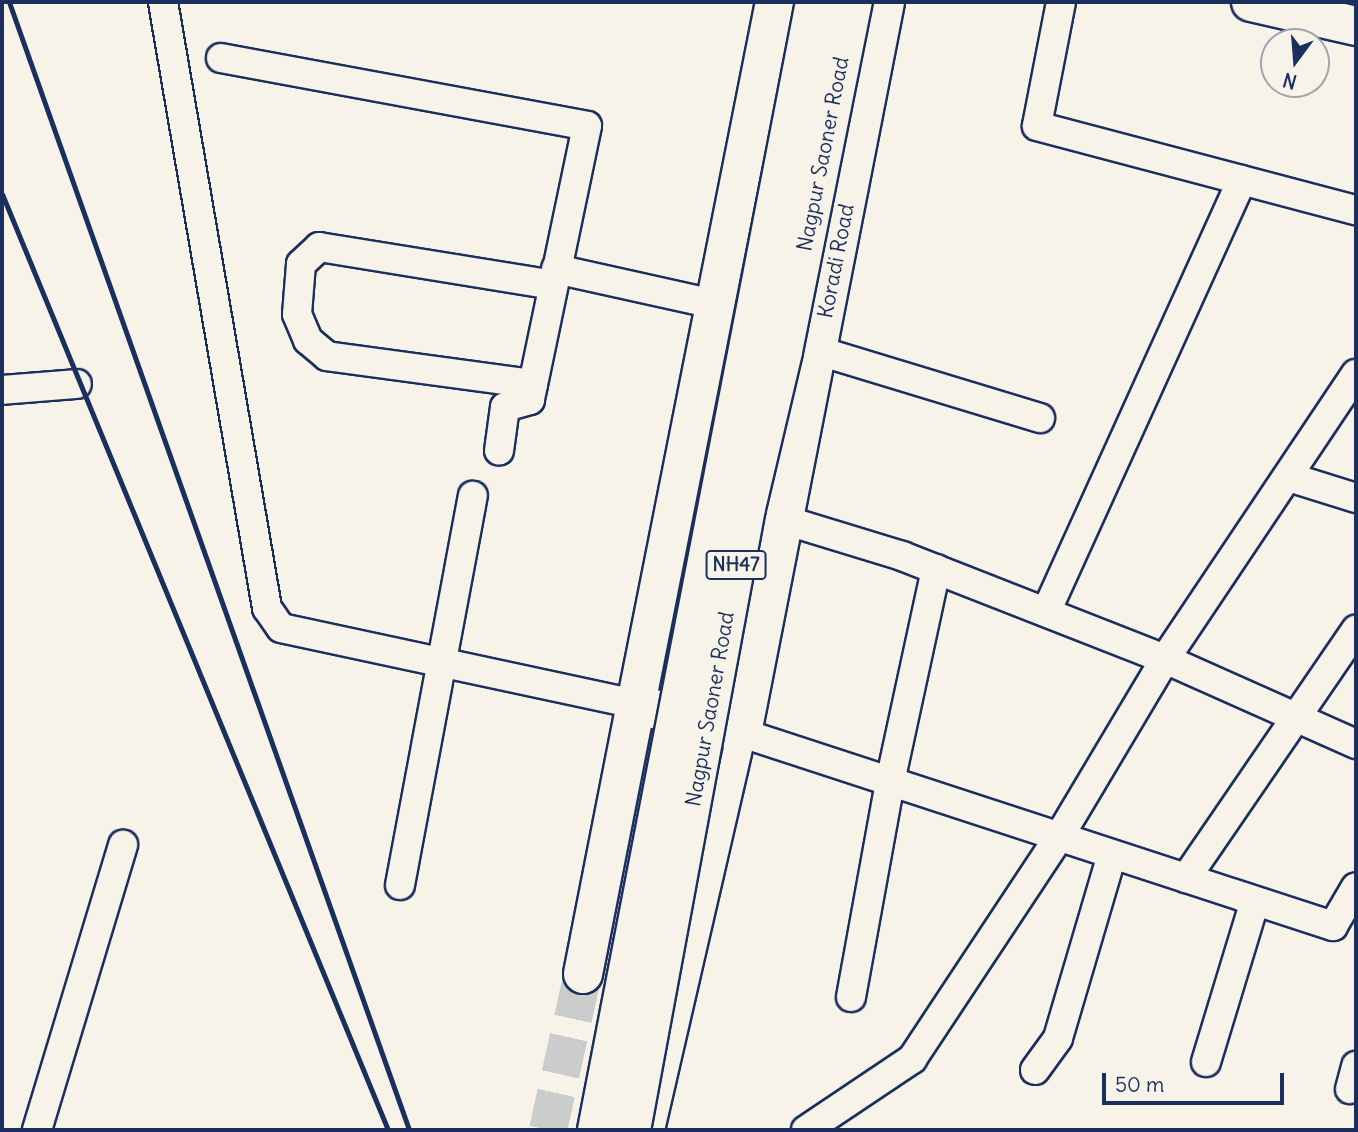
<!DOCTYPE html>
<style>
body{margin:0}
#map{position:relative;width:1358px;height:1132px;overflow:hidden;background:#f7f3e8;font-family:Delius,sans-serif}
div>[style]{position:absolute}
[style*='--x']{left:calc(var(--x)*1px);top:calc(var(--y)*1px);width:calc(var(--w)*1px);rotate:calc(var(--a)*1deg)}
.secondary-tunnel>*{height:38px;margin-top:-19px;transform-origin:0;background:repeating-linear-gradient(90deg,#cbcccc 0 38px,transparent 0 57px)}
.roads{filter:drop-shadow(2px 0 #1b2f5e) drop-shadow(-2px 0 #1b2f5e) drop-shadow(0 2px #1b2f5e) drop-shadow(0 -2px #1b2f5e)}
.street>*{height:28px;margin:-14px;padding:0 14px;transform-origin:14px;border-radius:14px;background:#f7f3e8}
.secondary>*{height:38px;margin:-19px;padding:0 19px;transform-origin:19px;border-radius:19px;background:#f7f3e8}
.primary>*{height:38px;margin:-19px;padding:0 19px;transform-origin:19px;border-radius:19px;background:#f7f3e8}
.rail>*{height:5px;margin:-2.5px;padding:0 2.5px;transform-origin:2.5px;border-radius:2.5px;background:#1b2f5e}
.bridges{filter:drop-shadow(2px 0 #1b2f5e) drop-shadow(-2px 0 #1b2f5e) drop-shadow(0 2px #1b2f5e) drop-shadow(0 -2px #1b2f5e)}
.highway-bridge>*{height:38px;margin:-19px;padding:0 19px;transform-origin:19px;border-radius:19px;background:#f7f3e8}
span{translate:-50% -50%;white-space:nowrap;text-align:center;line-height:1.15;-webkit-text-stroke:7px #f7f3e8;paint-order:stroke}
.shield-label span{padding:2px 5px;background:#f7f3e8;border:2px solid;border-radius:5px;-webkit-text-stroke-width:0}
.shield-label{font-size:19px;color:#1b2f5e;font-weight:700}
.street-label{font-size:21px;color:#1b2f5e}
.frame{position:absolute;inset:0;border:4px solid #1b2f5e;pointer-events:none}
.north{position:absolute;left:1260px;top:28px;width:70px;height:70px;box-sizing:border-box;background:#f7f3e8;border:2px solid #9fa5b1;border-radius:50%;rotate:196deg;font-size:19px;font-weight:700;line-height:28px;text-align:center;color:#1b2f5e}
.north::after{content:'';display:block;margin:auto;width:24px;height:32px;background:#1b2f5e;clip-path:polygon(50% 0,100% 100%,50% 72%,0 100%)}
.scale{position:absolute;left:1102px;top:1073px;width:182px;height:32px;box-sizing:border-box;border:4px solid #1b2f5e;border-top:0;padding-left:9px;font-size:21px;line-height:24px;white-space:nowrap;color:#1b2f5e;-webkit-text-stroke:5px #f7f3e8;paint-order:stroke}
</style>
<div id="map">
<div class="secondary-tunnel">
<div style="--x:548;--y:1130;--w:160;--a:-77.4"></div>
</div>
<div class="roads">
<div class="street">
<div style="--x:163;--y:2;--w:615;--a:80.26"></div>
<div style="--x:267;--y:608;--w:24;--a:55"></div>
<div style="--x:281;--y:628;--w:363;--a:12.1"></div>
<div style="--x:1061;--y:2;--w:126;--a:101"></div>
<div style="--x:1037;--y:126;--w:330;--a:14.8"></div>
<div style="--x:221;--y:58;--w:372;--a:10.5"></div>
<div style="--x:587;--y:126;--w:280;--a:101.8"></div>
<div style="--x:530;--y:400;--w:26;--a:164"></div>
<div style="--x:505;--y:407;--w:44;--a:97.8"></div>
<div style="--x:556;--y:269;--w:162;--a:12.5"></div>
<div style="--x:819;--y:351;--w:231;--a:16.9"></div>
<div style="--x:533;--y:384;--w:208;--a:-172.3"></div>
<div style="--x:327;--y:356;--w:25;--a:-140"></div>
<div style="--x:308;--y:340;--w:28;--a:-113"></div>
<div style="--x:297;--y:314;--w:50;--a:-85.4"></div>
<div style="--x:301;--y:264;--w:25;--a:-43"></div>
<div style="--x:319;--y:247;--w:237;--a:9.2"></div>
<div style="--x:2;--y:390;--w:75;--a:-4.6"></div>
<div style="--x:1289;--y:477;--w:70;--a:17.4"></div>
<div style="--x:781;--y:519;--w:127;--a:17"></div>
<div style="--x:902;--y:556;--w:282;--a:21.4"></div>
<div style="--x:1165;--y:659;--w:209;--a:24"></div>
<div style="--x:1046;--y:612;--w:474;--a:-65.6"></div>
<div style="--x:1186;--y:878;--w:301;--a:-55.6"></div>
<div style="--x:400;--y:885;--w:396;--a:-79.4"></div>
<div style="--x:851;--y:997;--w:219;--a:-79.7"></div>
<div style="--x:890;--y:782;--w:218;--a:-77.8"></div>
<div style="--x:1206;--y:1062;--w:168;--a:-73.1"></div>
<div style="--x:1035;--y:1070;--w:39;--a:-54"></div>
<div style="--x:1058;--y:1038;--w:191;--a:-73.6"></div>
<div style="--x:1350;--y:1089;--w:24;--a:-75"></div>
<div style="--x:37;--y:1130;--w:298;--a:-73.2"></div>
<div style="--x:650;--y:1130;--w:408;--a:-77"></div>
<div style="--x:742;--y:733;--w:622;--a:18.09"></div>
<div style="--x:1333;--y:926;--w:45;--a:-59.5"></div>
<div style="--x:806;--y:1130;--w:128;--a:-33.8"></div>
<div style="--x:912;--y:1059;--w:266;--a:-56.5"></div>
<div style="--x:1059;--y:837;--w:207;--a:-59.2"></div>
<div style="--x:1165;--y:659;--w:343;--a:-56.2"></div>
</div>
<div class="secondary">
<div style="--x:1251;--y:2;--w:108;--a:12.9"></div>
<div style="--x:583;--y:974;--w:275;--a:-78.9"></div>
</div>
<div class="primary">
<div style="--x:775;--y:2;--w:716;--a:101.2"></div>
<div style="--x:636;--y:704;--w:110;--a:15.3"></div>
<div style="--x:742;--y:733;--w:745;--a:-78.93"></div>
</div>
</div>
<div class="rail">
<div style="--x:9;--y:2;--w:1197;--a:70.47"></div>
<div style="--x:2;--y:194;--w:1012;--a:67.59"></div>
</div>
<div class="bridges">
<div class="highway-bridge">
<div style="--x:597;--y:1130;--w:1149;--a:-79.06"></div>
<div style="--x:631;--y:1130;--w:633;--a:-79.53"></div>
<div style="--x:746;--y:508;--w:161;--a:-76.7"></div>
<div style="--x:783;--y:351;--w:356;--a:-78.7"></div>
</div>
</div>
<div class="shield-label">
<span style="left:736px;top:565px">NH47</span>
</div>
<div class="street-label">
<span style="left:823px;top:154px;rotate:-79deg">Nagpur Saoner Road</span>
<span style="left:836px;top:261px;rotate:-79deg">Koradi Road</span>
<span style="left:710px;top:709px;rotate:-80deg">Nagpur Saoner Road</span>
</div>
<div class="frame"></div>
<div class="north">N</div>
<div class="scale">50 m</div>
</div>
